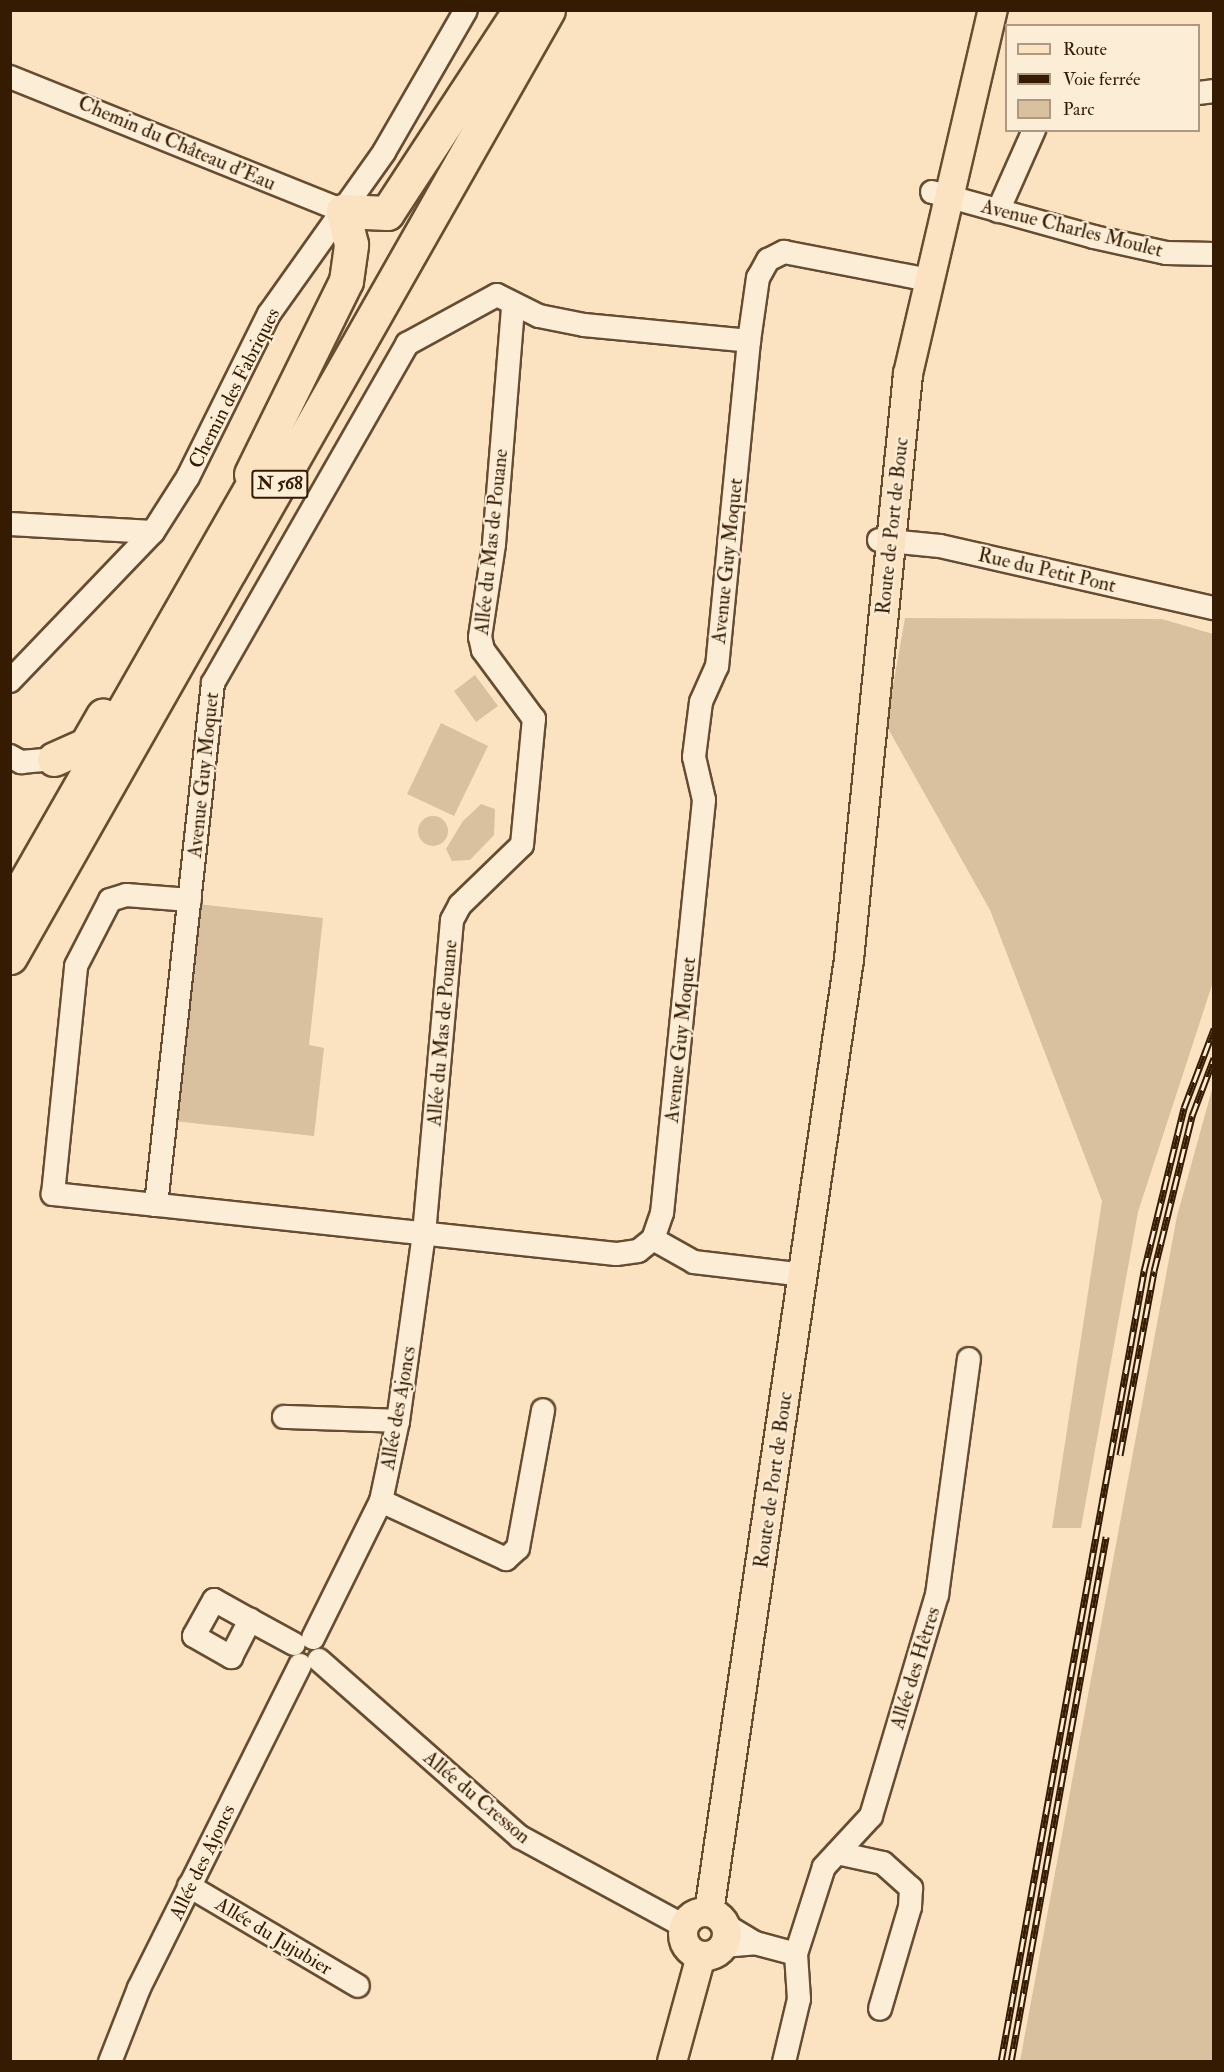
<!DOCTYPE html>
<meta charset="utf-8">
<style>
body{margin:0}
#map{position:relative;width:1224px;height:2072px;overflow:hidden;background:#fbe3c1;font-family:"IM FELL Double Pica",serif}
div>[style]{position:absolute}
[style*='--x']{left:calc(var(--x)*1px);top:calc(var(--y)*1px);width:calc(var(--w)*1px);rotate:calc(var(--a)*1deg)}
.green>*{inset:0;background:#d9c1a0}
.round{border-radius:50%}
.roads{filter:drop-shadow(2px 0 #664d31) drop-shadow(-2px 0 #664d31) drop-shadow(0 2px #664d31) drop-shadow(0 -2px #664d31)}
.minor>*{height:22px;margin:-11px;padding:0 11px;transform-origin:11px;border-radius:11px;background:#fcedd7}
.major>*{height:28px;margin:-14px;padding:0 14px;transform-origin:14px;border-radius:14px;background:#fbe3c1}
.major>.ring{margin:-14px;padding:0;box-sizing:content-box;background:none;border:28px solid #fbe3c1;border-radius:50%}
.highway>*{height:33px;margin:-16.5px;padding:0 16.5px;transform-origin:16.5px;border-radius:16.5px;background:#fbe3c1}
.rail>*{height:7px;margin-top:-3.5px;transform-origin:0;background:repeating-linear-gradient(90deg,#fcedd7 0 14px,#351b01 0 28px);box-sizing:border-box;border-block:2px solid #351b01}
span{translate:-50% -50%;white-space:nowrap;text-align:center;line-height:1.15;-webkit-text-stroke:4.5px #fcedd7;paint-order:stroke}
.shield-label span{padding:2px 4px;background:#fcedd7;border:2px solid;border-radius:4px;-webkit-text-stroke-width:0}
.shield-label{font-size:18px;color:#351b01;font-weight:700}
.street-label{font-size:20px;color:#351b01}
.frame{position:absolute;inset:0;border:12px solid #351b01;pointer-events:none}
.legend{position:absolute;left:1005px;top:24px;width:195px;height:108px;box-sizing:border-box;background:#fcedd7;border:2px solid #ac9981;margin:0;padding:8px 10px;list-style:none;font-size:18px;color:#351b01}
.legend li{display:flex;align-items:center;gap:12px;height:30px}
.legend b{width:30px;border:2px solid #ac9981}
</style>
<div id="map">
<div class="green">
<div style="clip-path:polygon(905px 618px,1162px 619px,1213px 634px,1213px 982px,1138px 1212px,1081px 1528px,1052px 1528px,1102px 1201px,990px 910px,886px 725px)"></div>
<div style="clip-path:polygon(475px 675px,498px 706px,476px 722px,454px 691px)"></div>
<div style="clip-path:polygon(441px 723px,488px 746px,454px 816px,407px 794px)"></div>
<div style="clip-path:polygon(481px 804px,495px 809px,494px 835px,470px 860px,452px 861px,446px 849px,463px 821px)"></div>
<div class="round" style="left:418px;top:816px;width:30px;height:30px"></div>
<div style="clip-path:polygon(197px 904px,323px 918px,309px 1045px,324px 1048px,314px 1136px,173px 1121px)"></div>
<div style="clip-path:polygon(1213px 1086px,1213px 2061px,1020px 2061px,1177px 1216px)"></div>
</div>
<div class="roads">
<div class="minor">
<div style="--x:10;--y:77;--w:359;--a:21.9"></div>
<div style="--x:1198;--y:93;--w:16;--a:-7"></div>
<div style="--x:932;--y:192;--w:168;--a:15.5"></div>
<div style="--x:1094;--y:237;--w:74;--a:12.5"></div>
<div style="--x:1166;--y:253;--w:48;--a:1.2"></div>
<div style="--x:998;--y:211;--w:89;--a:-66"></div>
<div style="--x:749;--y:341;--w:327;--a:95.6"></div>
<div style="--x:717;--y:666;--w:39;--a:114"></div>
<div style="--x:701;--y:702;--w:55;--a:97.3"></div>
<div style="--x:694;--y:757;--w:44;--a:76.9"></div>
<div style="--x:704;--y:800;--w:415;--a:95.8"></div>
<div style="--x:662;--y:1213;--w:28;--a:109"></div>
<div style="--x:653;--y:1239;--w:19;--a:141"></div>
<div style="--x:638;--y:1251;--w:22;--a:172"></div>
<div style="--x:616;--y:1254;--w:463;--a:-173.9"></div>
<div style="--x:156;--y:1205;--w:525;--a:-83.77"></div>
<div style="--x:213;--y:683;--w:391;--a:-60.2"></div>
<div style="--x:407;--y:344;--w:102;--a:-28.6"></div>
<div style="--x:497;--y:295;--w:47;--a:26.6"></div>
<div style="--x:539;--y:316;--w:46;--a:11.3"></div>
<div style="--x:584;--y:325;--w:166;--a:5.5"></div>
<div style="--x:749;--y:341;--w:64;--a:-81.9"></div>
<div style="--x:758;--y:278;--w:21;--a:-61"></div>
<div style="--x:768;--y:260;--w:18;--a:-27"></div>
<div style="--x:784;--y:252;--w:148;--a:10.9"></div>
<div style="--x:10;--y:524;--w:143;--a:3.2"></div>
<div style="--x:879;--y:540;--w:61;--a:5.6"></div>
<div style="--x:940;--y:546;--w:281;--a:12.8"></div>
<div style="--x:10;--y:681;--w:207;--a:-46.2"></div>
<div style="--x:153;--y:532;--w:65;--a:-57.5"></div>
<div style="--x:188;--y:477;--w:182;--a:-63.6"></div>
<div style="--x:269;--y:314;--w:199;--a:-54.6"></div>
<div style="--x:384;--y:152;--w:164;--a:-60"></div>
<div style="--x:10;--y:756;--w:13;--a:29"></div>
<div style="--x:21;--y:762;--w:33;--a:-5"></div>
<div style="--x:156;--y:1205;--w:104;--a:-173.9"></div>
<div style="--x:53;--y:1194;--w:229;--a:-84.2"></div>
<div style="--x:76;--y:966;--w:74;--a:-62.7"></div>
<div style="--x:110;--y:900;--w:17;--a:-17"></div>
<div style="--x:126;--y:895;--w:64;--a:4.5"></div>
<div style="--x:653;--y:1239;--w:47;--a:29.3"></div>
<div style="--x:694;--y:1262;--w:111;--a:6.7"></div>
<div style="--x:284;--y:1417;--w:114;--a:2"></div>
<div style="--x:381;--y:1501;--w:138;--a:24.9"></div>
<div style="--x:506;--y:1559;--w:16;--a:-43"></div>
<div style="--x:518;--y:1548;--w:140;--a:-79.7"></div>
<div style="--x:250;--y:1620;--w:41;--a:-150.9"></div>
<div style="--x:214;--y:1600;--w:41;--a:119.1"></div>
<div style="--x:194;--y:1636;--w:43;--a:29.6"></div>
<div style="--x:231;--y:1657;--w:42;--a:-62.8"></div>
<div style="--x:250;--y:1620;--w:50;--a:28.6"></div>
<div style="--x:313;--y:1638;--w:153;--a:-63.6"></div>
<div style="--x:381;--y:1501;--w:82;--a:-78"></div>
<div style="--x:398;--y:1421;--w:189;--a:-82.1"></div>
<div style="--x:424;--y:1234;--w:315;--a:-84.9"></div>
<div style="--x:452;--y:920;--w:17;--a:-62"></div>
<div style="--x:460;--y:905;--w:86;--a:-44.1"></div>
<div style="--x:522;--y:845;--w:127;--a:-84.6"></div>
<div style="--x:534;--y:719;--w:86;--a:-126.5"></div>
<div style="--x:483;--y:650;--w:13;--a:-103"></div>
<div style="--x:480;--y:637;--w:94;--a:-81.4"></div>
<div style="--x:494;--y:544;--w:239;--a:-85.4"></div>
<div style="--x:319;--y:1660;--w:268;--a:41.4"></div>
<div style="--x:520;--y:1837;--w:187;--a:28.5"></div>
<div style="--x:837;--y:1853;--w:47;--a:12.3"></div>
<div style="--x:883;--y:1863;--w:38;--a:42"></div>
<div style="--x:911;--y:1888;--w:19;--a:93"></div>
<div style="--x:910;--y:1907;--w:106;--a:106.4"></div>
<div style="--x:189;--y:1886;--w:196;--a:30.6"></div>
<div style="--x:755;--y:1943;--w:42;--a:15"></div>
<div style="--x:796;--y:1954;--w:45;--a:86.2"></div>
<div style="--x:799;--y:1999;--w:65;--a:103.4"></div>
<div style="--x:723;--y:1946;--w:32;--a:-5"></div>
<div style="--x:755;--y:1943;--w:35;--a:-149"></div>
<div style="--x:796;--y:1954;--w:91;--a:-72.2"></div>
<div style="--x:824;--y:1867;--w:69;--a:-47.3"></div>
<div style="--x:871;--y:1816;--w:231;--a:-73.4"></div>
<div style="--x:937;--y:1595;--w:238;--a:-82.3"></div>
<div style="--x:110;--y:2062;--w:79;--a:-68.6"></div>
<div style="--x:139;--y:1988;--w:361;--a:-63.5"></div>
</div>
<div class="major">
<div style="--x:709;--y:1912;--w:963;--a:-81.64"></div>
<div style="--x:849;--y:959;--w:588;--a:-84.24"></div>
<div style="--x:908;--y:374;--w:374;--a:-76.9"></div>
<div class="ring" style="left:683px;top:1912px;width:16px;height:16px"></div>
<div style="--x:672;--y:2062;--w:110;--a:-74.7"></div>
</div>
<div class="highway">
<div style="--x:251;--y:474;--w:215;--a:-63.8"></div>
<div style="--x:346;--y:281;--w:37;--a:-82"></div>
<div style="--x:351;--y:244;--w:34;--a:-104"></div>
<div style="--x:343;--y:211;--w:44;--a:2.6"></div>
<div style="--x:387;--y:213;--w:243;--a:-56.8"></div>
<div style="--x:54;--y:759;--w:35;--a:-24"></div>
<div style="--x:86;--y:745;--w:34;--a:-60"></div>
<div style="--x:10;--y:909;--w:520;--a:-60.23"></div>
<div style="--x:10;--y:957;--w:1089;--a:-60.4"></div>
</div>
</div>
<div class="rail">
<div style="--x:1120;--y:1455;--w:187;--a:-79.5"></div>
<div style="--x:1154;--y:1271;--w:160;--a:-76.2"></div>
<div style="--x:1192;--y:1116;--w:62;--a:-69.2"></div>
<div style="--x:1001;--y:2062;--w:804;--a:-79.75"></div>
<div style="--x:1144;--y:1271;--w:168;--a:-76.2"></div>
<div style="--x:1184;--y:1108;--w:85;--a:-69.2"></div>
<div style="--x:1011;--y:2062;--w:534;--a:-79.74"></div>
</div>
<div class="shield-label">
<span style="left:280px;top:484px">N 568</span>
</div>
<div class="street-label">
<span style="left:177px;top:143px;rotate:23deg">Chemin du Château d'Eau</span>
<span style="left:1072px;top:228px;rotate:14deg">Avenue Charles Moulet</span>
<span style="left:234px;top:388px;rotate:-63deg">Chemin des Fabriques</span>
<span style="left:892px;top:526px;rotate:-84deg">Route de Port de Bouc</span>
<span style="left:491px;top:542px;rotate:-84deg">Allée du Mas de Pouane</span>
<span style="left:727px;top:561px;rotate:-84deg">Avenue Guy Moquet</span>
<span style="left:1047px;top:570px;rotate:13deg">Rue du Petit Pont</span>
<span style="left:203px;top:775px;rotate:-84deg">Avenue Guy Moquet</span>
<span style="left:442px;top:1033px;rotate:-85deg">Allée du Mas de Pouane</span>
<span style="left:680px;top:1040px;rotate:-84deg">Avenue Guy Moquet</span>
<span style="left:398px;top:1408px;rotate:-80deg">Allée des Ajoncs</span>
<span style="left:773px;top:1480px;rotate:-82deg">Route de Port de Bouc</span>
<span style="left:915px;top:1668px;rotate:-73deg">Allée des Hêtres</span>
<span style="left:477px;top:1797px;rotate:40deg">Allée du Cresson</span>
<span style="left:202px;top:1862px;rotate:-64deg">Allée des Ajoncs</span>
<span style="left:274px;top:1936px;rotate:31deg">Allée du Jujubier</span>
</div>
<div class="frame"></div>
<ul class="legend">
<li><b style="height:8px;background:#fbe3c1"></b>Route</li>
<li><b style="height:8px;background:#351b01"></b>Voie ferrée</li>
<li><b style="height:16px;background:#d9c1a0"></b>Parc</li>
</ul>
</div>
